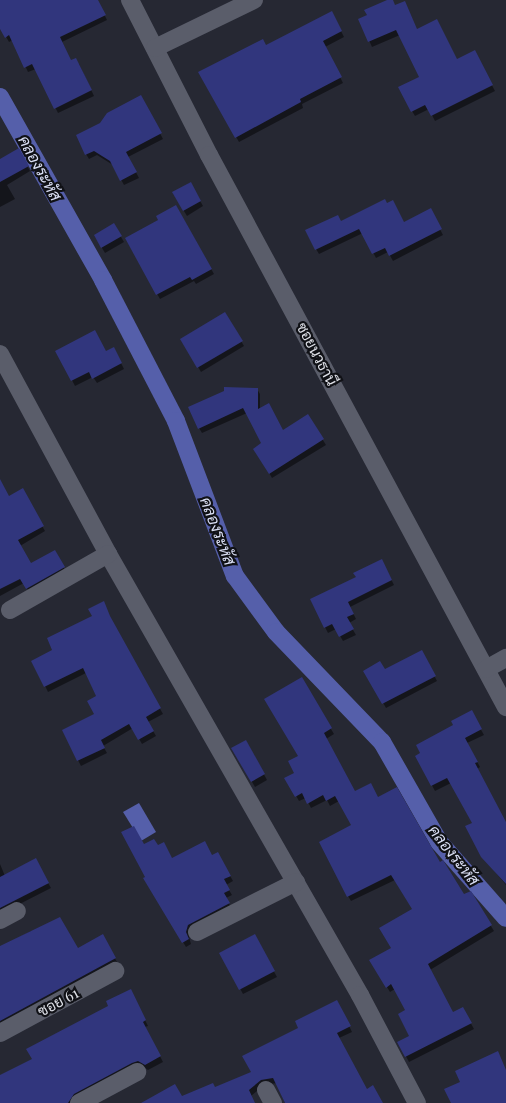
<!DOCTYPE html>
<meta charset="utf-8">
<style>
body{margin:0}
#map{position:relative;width:506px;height:1103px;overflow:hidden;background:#262833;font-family:"Playfair Display",Sarabun,serif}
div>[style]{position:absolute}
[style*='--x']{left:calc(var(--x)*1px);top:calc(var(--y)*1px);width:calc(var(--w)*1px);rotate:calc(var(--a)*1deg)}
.water>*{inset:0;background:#555faa}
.shadow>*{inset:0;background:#0007}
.canal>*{height:18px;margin:-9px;padding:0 9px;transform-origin:9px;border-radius:9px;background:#555faa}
.building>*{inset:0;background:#31367d}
.minor>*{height:18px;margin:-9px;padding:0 9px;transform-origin:9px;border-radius:9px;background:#5a5d6a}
span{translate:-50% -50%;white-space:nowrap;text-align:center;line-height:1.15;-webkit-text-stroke:4.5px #101116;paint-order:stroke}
.street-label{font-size:15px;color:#dfe1e8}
.water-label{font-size:16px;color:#d9def3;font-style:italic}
</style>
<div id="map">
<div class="water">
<div style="clip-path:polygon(139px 803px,156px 832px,141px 841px,123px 812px)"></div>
</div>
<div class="shadow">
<div style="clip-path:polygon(0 0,97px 0,107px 20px,62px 42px,71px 62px,79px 64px,94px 96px,58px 113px,36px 69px,28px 72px,13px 40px,9px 42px,0 26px)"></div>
<div style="clip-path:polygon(390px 0,417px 30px,457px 60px,477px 57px,495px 91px,435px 121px,429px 109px,415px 116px,412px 111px,421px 77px,400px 35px,372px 47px,360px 20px)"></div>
<div style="clip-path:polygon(332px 13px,344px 37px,325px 47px,343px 83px,302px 104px,303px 108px,239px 142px,199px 72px,266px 47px)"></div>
<div style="clip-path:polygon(141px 97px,163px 139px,128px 157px,139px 178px,124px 185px,113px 165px,97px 155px,89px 159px,86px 154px,101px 124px)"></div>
<div style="clip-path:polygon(18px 150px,30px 171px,7px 185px,15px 199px,0 207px,0 160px)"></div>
<div style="clip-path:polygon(190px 183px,203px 206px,187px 216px,173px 193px)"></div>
<div style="clip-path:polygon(387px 204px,403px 223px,430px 210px,443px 235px,393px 261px,388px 252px,376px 258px,363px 233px,319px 254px,316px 249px,341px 223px)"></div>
<div style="clip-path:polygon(176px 206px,214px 274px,196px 284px,194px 281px,160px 299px,126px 239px,159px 220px)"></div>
<div style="clip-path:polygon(114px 225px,124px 242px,105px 253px,95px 236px)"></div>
<div style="clip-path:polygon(225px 314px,244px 346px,201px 372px,182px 340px)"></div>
<div style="clip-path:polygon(114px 349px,124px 369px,97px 383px,93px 377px,75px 386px,57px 351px,105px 353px)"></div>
<div style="clip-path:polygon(257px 389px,260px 394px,260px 409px,283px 432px,308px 416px,326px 445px,272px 478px,255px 449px,263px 444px,247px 413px,202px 433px,199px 428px)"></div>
<div style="clip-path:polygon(22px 490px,45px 531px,20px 546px,31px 565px,55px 551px,66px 572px,30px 593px,24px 583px,0 596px,0 495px,9px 498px)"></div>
<div style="clip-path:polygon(384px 565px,394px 585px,350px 607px,356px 619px,349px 623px,356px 635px,343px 641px,336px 629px,328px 633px,311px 600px)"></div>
<div style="clip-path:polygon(112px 623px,163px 714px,148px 722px,156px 736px,142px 744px,133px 728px,103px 746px,107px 753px,81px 766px,63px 731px,96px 714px,97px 697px,86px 673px,48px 692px,33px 661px)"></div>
<div style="clip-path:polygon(422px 652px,437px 681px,386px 708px,365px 671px,384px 671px)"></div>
<div style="clip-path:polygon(301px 679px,334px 734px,326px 739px,355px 793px,378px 799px,440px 864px,464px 896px,470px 892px,494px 931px,430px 970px,453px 1014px,463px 1009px,474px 1029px,409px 1062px,399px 1043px,411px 1036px,406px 1010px,395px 989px,390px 992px,371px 961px,393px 948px,414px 909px,395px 880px,351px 901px,348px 896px,353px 826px,339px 801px,330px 806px,327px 800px,311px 808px,306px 798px,299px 801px,286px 778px,295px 773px,300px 757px)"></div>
<div style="clip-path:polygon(471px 712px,484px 735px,467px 743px,480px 767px,477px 769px,506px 824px,506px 885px,482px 856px,473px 823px,451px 783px,435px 791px,417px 757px)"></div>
<div style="clip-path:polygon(246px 741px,267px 780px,255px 787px,233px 749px)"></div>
<div style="clip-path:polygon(143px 846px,172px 860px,212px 857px,218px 854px,233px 881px,226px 885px,232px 895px,226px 898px,232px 909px,190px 930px,189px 937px,191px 944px,186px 947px,144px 878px,147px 877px)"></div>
<div style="clip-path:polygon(35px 860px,51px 888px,0 914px,0 864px,5px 876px)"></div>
<div style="clip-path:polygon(31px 931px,77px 950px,103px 936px,118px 964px,0 1028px,0 948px)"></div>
<div style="clip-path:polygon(254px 935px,277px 977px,243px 994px,221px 953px)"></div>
<div style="clip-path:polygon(133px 996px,148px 1026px,145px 1027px,163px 1062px,148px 1070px,142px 1066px,74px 1103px,0 1103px,0 1077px,33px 1060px)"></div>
<div style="clip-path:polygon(337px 1001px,352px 1032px,339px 1038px,366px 1090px,382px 1103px,285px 1103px,277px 1083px,264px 1085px,251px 1096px,254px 1103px,143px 1103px,181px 1098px,215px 1089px,252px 1073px,300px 1028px)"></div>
</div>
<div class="canal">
<div style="--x:0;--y:97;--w:210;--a:60.6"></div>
<div style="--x:103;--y:280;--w:159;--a:62.6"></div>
<div style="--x:176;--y:421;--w:166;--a:69.2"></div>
<div style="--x:235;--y:576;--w:69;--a:53.8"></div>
<div style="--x:276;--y:632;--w:153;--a:46.1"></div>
<div style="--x:382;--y:742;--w:115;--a:60.3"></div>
<div style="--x:439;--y:842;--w:101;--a:48.6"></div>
</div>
<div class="building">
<div style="clip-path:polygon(0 0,98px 0,106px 15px,60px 37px,71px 60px,76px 58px,92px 90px,54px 109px,32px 64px,24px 68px,9px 35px,5px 38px,0 29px)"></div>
<div style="clip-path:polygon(387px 0,393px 0,395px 5px,405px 1px,417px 29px,437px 19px,457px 59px,475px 50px,493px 85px,431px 116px,425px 105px,411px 112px,398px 87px,419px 77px,396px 30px,368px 42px,358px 19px,367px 15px,364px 10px)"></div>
<div style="clip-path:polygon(332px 11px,342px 31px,323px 41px,342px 77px,300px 99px,301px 102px,235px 138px,198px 72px,263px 39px,266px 45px)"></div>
<div style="clip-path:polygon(141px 95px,162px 133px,126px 152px,137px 172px,120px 181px,110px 161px,94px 151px,85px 155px,76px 135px,100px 123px,107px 113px)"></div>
<div style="clip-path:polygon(19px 148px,29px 166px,0 182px,0 159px)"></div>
<div style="clip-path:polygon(191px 182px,201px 201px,183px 211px,172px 192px)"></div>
<div style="clip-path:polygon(385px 199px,387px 203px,393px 200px,404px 222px,431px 208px,442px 229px,389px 256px,385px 248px,372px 254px,359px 229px,315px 250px,305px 230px,338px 215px,341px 221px)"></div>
<div style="clip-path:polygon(176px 205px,212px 269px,192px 280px,190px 277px,156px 295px,125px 238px,158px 220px,156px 216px)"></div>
<div style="clip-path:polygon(114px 223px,122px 236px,101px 248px,94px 235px)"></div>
<div style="clip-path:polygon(225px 312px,243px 341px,197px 368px,180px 339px)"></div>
<div style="clip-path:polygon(95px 330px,106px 351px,114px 347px,122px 363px,92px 379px,89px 372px,71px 381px,55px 351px)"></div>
<div style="clip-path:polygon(224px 387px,258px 388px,258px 409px,269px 403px,283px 430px,308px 414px,324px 439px,269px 474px,253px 449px,261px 443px,243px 408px,198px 429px,188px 407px,224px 391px)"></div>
<div style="clip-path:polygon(0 479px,9px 496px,23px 488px,44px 526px,18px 540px,31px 563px,55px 550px,65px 567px,26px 589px,20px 579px,0 589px)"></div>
<div style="clip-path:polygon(382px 559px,392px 580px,348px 602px,354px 614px,347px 617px,354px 629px,339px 637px,332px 624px,324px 628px,310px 599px,356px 577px,353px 573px)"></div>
<div style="clip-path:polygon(104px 601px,110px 616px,161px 708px,146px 717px,154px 731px,138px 740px,129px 724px,101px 740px,105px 748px,77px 761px,62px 730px,94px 714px,87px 701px,96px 696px,83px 668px,44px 687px,31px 661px,52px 650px,47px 638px,92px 616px,88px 609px)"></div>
<div style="clip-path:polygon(422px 650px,436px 676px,382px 704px,363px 671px,380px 661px,385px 669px)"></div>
<div style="clip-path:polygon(302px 677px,332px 728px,324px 733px,355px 791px,371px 783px,378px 797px,397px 787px,440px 862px,443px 860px,464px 894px,471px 891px,492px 925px,428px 964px,453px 1012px,463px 1007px,472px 1023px,405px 1057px,397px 1042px,409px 1036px,398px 1014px,405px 1010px,391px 984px,386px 988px,369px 960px,391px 948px,379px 928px,412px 909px,391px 875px,347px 897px,319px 842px,351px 825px,335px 796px,326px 801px,323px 795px,307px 804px,302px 793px,295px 797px,284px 778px,294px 773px,288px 761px,298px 756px,264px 699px)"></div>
<div style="clip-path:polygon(472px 710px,482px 729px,465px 738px,478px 762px,475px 763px,506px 822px,506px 884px,481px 857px,465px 826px,472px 823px,447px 778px,431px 786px,415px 756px,420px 753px,416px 745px,453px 725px,451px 721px)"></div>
<div style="clip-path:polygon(246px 740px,265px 774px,251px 782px,231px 748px)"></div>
<div style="clip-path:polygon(134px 826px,144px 844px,154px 839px,158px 845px,164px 842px,172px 858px,205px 841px,212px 855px,218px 852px,231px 876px,224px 879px,230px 890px,224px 893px,230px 903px,188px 925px,186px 932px,189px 939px,182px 943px,143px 878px,145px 877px,121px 832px)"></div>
<div style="clip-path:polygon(36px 858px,49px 883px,0 908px,0 877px)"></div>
<div style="clip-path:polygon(60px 917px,78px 948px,103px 934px,116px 958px,0 1021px,0 946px)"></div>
<div style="clip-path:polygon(255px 934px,275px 971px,239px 990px,219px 953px)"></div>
<div style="clip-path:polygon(131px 989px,146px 1020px,143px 1022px,161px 1056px,145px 1065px,138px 1061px,132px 1063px,74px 1094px,68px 1103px,0 1103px,0 1075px,32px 1059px,26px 1049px,108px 1006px,106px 1001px)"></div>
<div style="clip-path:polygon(337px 1000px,351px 1026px,337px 1033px,367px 1089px,373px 1085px,383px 1103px,285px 1103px,273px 1078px,261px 1080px,249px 1090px,255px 1103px,141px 1103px,175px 1084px,182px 1096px,213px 1083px,215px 1087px,251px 1072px,242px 1056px,298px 1028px,295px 1021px)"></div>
<div style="clip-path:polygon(498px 1051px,506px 1070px,506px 1103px,451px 1103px,444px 1089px,460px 1082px,455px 1071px)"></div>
</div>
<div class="minor">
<div style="--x:130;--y:0;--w:174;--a:63"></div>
<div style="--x:209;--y:155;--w:627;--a:61.72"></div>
<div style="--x:155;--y:48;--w:110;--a:-25.9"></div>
<div style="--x:0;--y:354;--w:227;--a:61.6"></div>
<div style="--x:108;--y:554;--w:508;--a:60.26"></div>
<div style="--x:360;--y:995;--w:122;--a:62.2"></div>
<div style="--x:10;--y:610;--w:113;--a:-29.7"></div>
<div style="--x:486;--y:669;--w:23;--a:-29"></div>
<div style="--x:0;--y:920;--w:19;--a:-28"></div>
<div style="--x:197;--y:932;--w:111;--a:-26.8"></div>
<div style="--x:0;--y:1033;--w:131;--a:-28.3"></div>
<div style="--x:266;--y:1090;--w:15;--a:62"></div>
<div style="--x:79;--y:1103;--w:66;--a:-28.1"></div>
</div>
<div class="street-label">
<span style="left:317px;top:354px;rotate:62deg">ซอยนวธานี</span>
<span style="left:58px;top:1002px;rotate:-28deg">ซอย 61</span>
</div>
<div class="water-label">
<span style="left:40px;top:168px;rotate:61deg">คลองระหัส</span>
<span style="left:218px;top:531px;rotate:69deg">คลองระหัส</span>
<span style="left:454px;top:855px;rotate:52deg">คลองระหัส</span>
</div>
</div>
